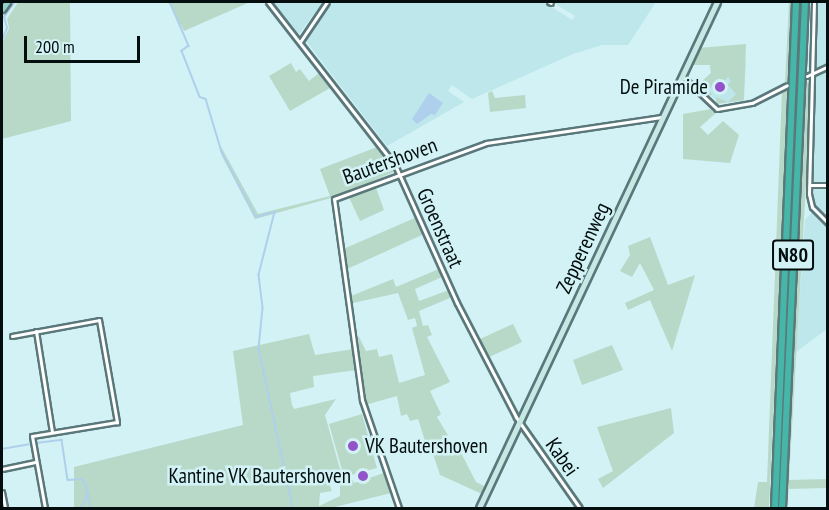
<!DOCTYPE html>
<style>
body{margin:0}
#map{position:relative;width:829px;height:510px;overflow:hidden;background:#d2f2f5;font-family:"PT Sans Narrow",sans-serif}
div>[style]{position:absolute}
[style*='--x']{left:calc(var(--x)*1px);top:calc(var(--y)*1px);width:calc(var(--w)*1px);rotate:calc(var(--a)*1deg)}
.built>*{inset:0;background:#bde7eb}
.green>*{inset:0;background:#b8d9c8}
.water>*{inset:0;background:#afd0ec}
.stream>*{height:1.5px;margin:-0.75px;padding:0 0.75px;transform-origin:0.75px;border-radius:0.75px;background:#afd0ec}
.roads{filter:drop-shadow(2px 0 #5a777a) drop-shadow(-2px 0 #5a777a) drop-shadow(0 2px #5a777a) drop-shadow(0 -2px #5a777a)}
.street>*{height:3px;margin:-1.5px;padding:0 1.5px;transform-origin:1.5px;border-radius:1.5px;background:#fff}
.secondary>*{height:4.5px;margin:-2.25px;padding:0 2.25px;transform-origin:2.25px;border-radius:2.25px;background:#c7e9e5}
.primary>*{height:5px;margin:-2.5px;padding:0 2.5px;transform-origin:2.5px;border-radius:2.5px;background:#8fd3ca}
.highway>*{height:6px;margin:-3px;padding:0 3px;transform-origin:3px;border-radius:3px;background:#45b6a7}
.dots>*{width:16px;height:16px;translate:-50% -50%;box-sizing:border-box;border:3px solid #d2f2f5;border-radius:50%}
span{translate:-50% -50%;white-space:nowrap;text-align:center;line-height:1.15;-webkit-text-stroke:5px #d2f2f5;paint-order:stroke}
.shield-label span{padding:2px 4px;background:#d2f2f5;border:2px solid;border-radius:4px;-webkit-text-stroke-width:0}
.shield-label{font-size:20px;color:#040e0f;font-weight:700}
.poi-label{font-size:21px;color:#040e0f}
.right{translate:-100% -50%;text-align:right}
.left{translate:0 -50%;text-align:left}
.street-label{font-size:21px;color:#040e0f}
.frame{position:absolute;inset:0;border:3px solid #040e0f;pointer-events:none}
.scale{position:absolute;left:24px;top:36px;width:116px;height:27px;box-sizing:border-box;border:3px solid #040e0f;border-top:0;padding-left:8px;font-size:18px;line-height:21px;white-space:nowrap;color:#040e0f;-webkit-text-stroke:4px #d2f2f5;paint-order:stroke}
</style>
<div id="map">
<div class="built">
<div style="clip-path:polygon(273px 2px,323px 2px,299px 34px)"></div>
<div style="clip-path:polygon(331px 2px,544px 2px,572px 20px,575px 16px,552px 2px,656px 2px,628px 45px,602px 45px,573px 54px,472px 99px,452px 85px,448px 91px,464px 102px,387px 146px,306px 41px)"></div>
<div style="clip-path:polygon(817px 2px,827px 2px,827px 329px,796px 352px,805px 220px,813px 211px)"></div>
<div style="clip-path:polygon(746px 63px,743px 101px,719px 103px,699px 84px,711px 73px,710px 65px)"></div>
</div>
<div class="green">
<div style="clip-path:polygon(18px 2px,70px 2px,71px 121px,2px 139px,2px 43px,9px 28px,7px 19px)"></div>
<div style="clip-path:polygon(168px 2px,250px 2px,184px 31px)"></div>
<div style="clip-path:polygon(789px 2px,793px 2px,789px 81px,785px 83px)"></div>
<div style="clip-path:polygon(746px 44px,744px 100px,717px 104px,716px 97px,728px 102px,736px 94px,728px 85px,731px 81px,728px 77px,723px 82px,719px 78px,708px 90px,712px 94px,710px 96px,698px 85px,711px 73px,710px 65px,691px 65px,698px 48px)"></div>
<div style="clip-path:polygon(291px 63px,296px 72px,300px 69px,309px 81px,319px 73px,330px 88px,290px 111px,269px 76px)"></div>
<div style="clip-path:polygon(806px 82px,811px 83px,811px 98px,789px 480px,827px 479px,827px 488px,789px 489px,786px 508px)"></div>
<div style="clip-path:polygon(789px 88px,769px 508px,754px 508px,758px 482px,767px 482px,782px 91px)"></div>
<div style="clip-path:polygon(492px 91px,495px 98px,525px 95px,526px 108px,490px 112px,488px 93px)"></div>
<div style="clip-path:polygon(206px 100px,219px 143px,258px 214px,330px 196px,320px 169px,377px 147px,394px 172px,331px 198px,255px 219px,222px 156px)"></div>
<div style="clip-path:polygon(711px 109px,716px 113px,700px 127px,708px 135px,723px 121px,739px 135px,730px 163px,683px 159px,683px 114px)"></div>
<div style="clip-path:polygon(375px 185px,384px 210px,360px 221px,348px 195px)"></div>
<div style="clip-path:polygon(417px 217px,424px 234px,345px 270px,341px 250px)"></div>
<div style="clip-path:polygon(650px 237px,668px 285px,695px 275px,672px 351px,650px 300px,628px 310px,625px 303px,654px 290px,640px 263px,632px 277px,620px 271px,630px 255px,628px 246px)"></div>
<div style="clip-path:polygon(439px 269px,442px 277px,415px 289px,419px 301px,449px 290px,452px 297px,419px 311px,423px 326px,428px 325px,432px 335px,427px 337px,450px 382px,430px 391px,441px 414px,437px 417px,449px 437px,426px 444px,418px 419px,410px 421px,407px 414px,401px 416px,397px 396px,365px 405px,361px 385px,358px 335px,366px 351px,377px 349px,379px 357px,392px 354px,399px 383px,425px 375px,412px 328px,417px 326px,415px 318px,408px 320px,398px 293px,353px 303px,351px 296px,393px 279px,396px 287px)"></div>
<div style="clip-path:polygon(513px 324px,522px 342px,487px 358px,478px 340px)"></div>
<div style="clip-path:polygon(evenodd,309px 334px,315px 355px,354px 349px,356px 370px,313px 376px,314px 387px,290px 393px,292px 405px,294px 409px,336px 399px,325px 415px,343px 480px,351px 477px,354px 483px,384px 473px,391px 493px,331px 508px,74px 508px,74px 467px,243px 425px,233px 351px,309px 334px,340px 481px,340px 496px,319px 506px,320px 493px,332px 491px,329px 483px,340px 481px)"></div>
<div style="clip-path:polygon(612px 345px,623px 370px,582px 385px,573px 360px)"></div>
<div style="clip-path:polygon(671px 408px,674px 433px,603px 488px,598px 479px,613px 471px,597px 427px)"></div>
<div style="clip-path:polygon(362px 414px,377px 468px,344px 477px,329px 424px)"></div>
<div style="clip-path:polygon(458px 447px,476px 482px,486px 487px,482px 494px,440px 475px,433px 454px)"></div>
</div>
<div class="water">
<div style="clip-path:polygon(429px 93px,443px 103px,435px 115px,431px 114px,417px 124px,412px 119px)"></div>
</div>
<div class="stream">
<div style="--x:170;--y:2;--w:48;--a:66.6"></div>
<div style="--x:189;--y:46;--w:9;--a:144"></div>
<div style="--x:182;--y:51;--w:49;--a:68.6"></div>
<div style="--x:200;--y:97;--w:6;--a:18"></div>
<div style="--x:206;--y:99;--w:55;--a:73.2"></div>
<div style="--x:222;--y:152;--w:73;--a:62.4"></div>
<div style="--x:256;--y:217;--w:20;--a:-15"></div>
<div style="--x:275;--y:212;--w:65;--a:104.3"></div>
<div style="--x:259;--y:275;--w:33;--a:83"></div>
<div style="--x:263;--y:308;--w:41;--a:95.6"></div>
<div style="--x:259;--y:349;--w:163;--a:77.9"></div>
<div style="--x:2;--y:40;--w:13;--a:-67"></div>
<div style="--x:7;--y:28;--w:11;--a:-105"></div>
<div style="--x:4;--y:17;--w:19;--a:-54"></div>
<div style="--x:36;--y:443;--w:26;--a:-7"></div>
<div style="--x:62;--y:440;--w:40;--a:81.5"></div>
<div style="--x:68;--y:480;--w:14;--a:-4"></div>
<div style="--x:82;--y:479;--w:7;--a:56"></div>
<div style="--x:86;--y:485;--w:24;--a:78"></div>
<div style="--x:2;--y:449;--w:27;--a:-10"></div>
<div style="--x:81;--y:508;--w:16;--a:-63"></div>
</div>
<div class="roads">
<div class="street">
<div style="--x:268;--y:2;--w:207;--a:52.1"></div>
<div style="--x:395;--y:165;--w:151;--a:65.8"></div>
<div style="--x:457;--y:303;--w:128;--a:62.6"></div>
<div style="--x:516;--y:417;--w:111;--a:54.9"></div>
<div style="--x:549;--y:2;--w:2;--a:27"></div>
<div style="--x:814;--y:2;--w:192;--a:91.5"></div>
<div style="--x:809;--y:194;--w:13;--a:77"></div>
<div style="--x:812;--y:207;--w:23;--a:45"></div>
<div style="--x:300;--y:42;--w:48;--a:-56"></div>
<div style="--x:682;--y:76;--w:48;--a:43.3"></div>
<div style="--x:717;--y:109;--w:36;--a:-10"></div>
<div style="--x:752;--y:103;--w:39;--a:-27"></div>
<div style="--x:807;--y:76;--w:23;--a:-25"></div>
<div style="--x:811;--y:185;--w:17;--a:0"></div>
<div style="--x:36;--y:331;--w:102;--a:81"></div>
<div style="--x:12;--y:336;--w:88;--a:-10.4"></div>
<div style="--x:99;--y:320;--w:104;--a:80"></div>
<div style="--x:117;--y:422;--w:86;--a:170.6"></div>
<div style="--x:32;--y:436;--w:73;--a:79.8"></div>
<div style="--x:2;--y:469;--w:34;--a:-12"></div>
<div style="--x:2;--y:492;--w:16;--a:79"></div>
<div style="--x:399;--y:508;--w:114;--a:-108.9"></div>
<div style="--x:362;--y:400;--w:203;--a:-97.9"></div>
<div style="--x:334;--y:199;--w:162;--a:-20.2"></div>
<div style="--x:486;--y:143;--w:179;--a:-8.4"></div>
</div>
<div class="secondary">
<div style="--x:479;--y:508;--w:559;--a:-64.81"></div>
</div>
<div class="primary">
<div style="--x:2;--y:9;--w:9;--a:-54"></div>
</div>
<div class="highway">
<div style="--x:775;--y:508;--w:506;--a:-87.62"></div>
<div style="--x:782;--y:508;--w:507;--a:-87.4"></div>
</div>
</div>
<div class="dots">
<div style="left:720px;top:87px;background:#9354ca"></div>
<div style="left:353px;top:446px;background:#9354ca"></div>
<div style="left:363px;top:476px;background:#9354ca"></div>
</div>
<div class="shield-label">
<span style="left:793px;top:255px">N80</span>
</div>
<div class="poi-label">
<span class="right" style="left:708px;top:87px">De Piramide</span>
<span class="left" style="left:365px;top:446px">VK Bautershoven</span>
<span class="right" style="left:351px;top:476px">Kantine VK Bautershoven</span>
</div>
<div class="street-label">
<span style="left:390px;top:161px;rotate:-20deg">Bautershoven</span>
<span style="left:440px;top:228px;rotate:66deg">Groenstraat</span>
<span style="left:583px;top:248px;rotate:-65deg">Zepperenweg</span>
<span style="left:562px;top:457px;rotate:55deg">Kabei</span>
</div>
<div class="frame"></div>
<div class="scale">200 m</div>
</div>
